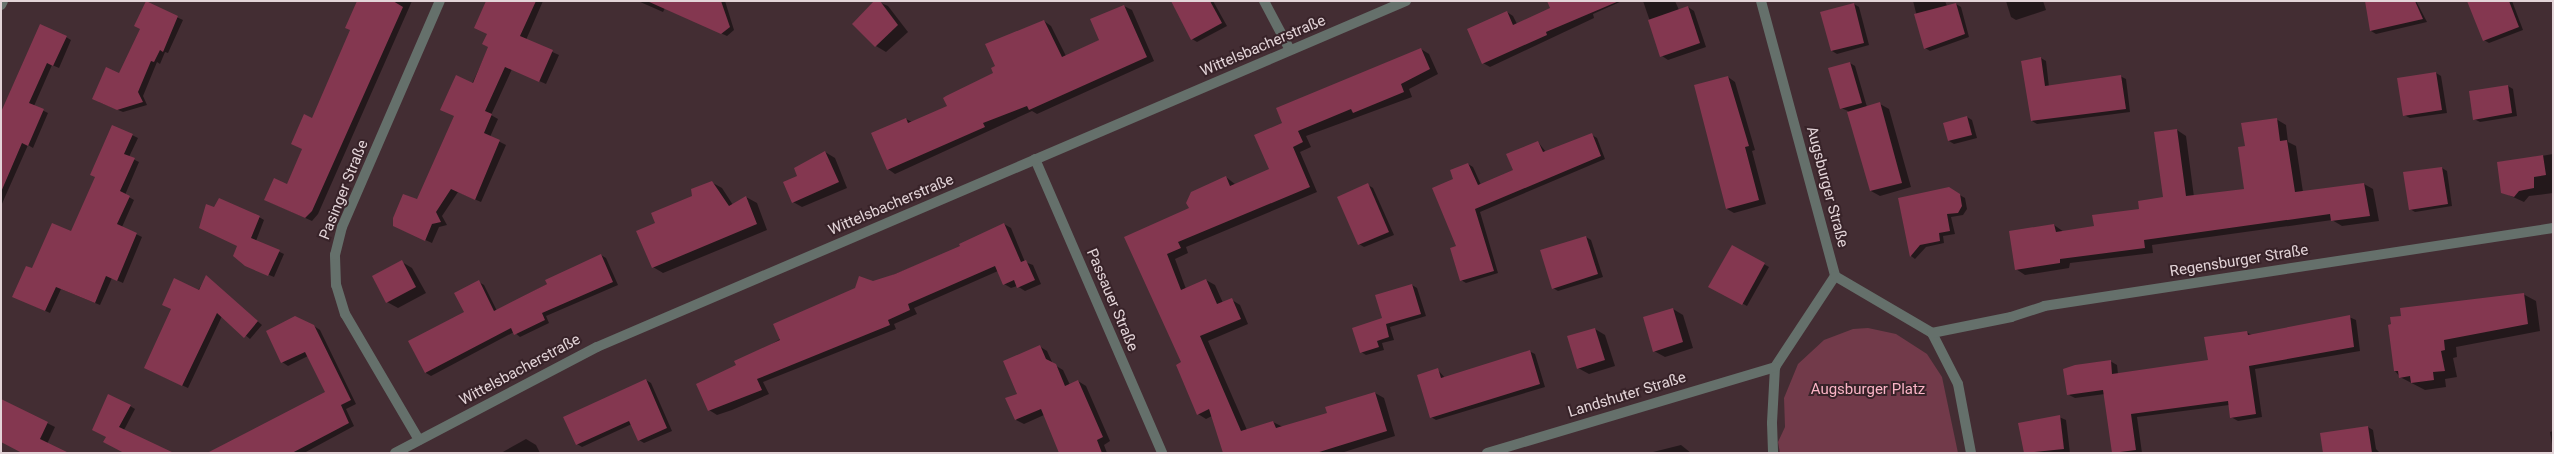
<!DOCTYPE html>
<meta charset="utf-8">
<style>
body{margin:0}
#map{position:relative;width:2554px;height:454px;overflow:hidden;background:#432d33;font-family:Roboto,sans-serif}
div>[style]{position:absolute}
[style*='--x']{left:calc(var(--x)*1px);top:calc(var(--y)*1px);width:calc(var(--w)*1px);rotate:calc(var(--a)*1deg)}
.green>*{inset:0;background:#723a4a}
.shadow>*{inset:0;background:#0007}
.building>*{inset:0;background:#843750}
.minor>*{height:10px;margin:-5px;padding:0 5px;transform-origin:5px;border-radius:5px;background:#65706b}
span{translate:-50% -50%;white-space:nowrap;text-align:center;line-height:1.15;-webkit-text-stroke:4px #382329;paint-order:stroke}
.street-label{font-size:15px;color:#e3d4d8}
.park-label{font-size:15px;color:#fab4c6}
.frame{position:absolute;inset:0;border:2px solid #e3d4d8;pointer-events:none}
</style>
<div id="map">
<div class="green">
<div style="clip-path:polygon(1868px 328px,1896px 334px,1927px 354px,1942px 377px,1958px 453px,1780px 453px,1778px 442px,1785px 427px,1784px 398px,1798px 364px,1824px 340px,1853px 329px)"></div>
</div>
<div class="shadow">
<div style="clip-path:polygon(369px 1px,412px 1px,318px 214px,312px 221px,272px 203px,287px 186px,352px 30px)"></div>
<div style="clip-path:polygon(493px 1px,543px 1px,526px 40px,559px 55px,546px 84px,512px 69px,491px 115px,498px 119px,490px 137px,506px 145px,481px 202px,458px 192px,442px 216px,447px 225px,439px 227px,432px 243px,401px 229px,418px 201px,489px 47px)"></div>
<div style="clip-path:polygon(638px 1px,725px 1px,734px 30px,727px 36px,665px 8px,663px 12px)"></div>
<div style="clip-path:polygon(876px 1px,888px 6px,908px 32px,886px 52px,876px 46px)"></div>
<div style="clip-path:polygon(1172px 1px,1213px 1px,1227px 26px,1197px 42px,1192px 39px)"></div>
<div style="clip-path:polygon(1549px 1px,1622px 1px,1593px 14px,1594px 18px,1490px 67px,1483px 63px,1468px 30px,1507px 12px,1513px 16px,1517px 24px,1552px 9px)"></div>
<div style="clip-path:polygon(1643px 1px,1675px 1px,1679px 10px,1688px 7px,1694px 11px,1706px 47px,1668px 60px,1662px 56px)"></div>
<div style="clip-path:polygon(1913px 1px,1945px 1px,1947px 6px,1956px 4px,1961px 7px,1969px 37px,1930px 51px,1925px 48px)"></div>
<div style="clip-path:polygon(2006px 1px,2043px 1px,2046px 10px,2016px 20px,2011px 17px)"></div>
<div style="clip-path:polygon(2366px 1px,2416px 1px,2427px 22px,2376px 34px,2371px 31px)"></div>
<div style="clip-path:polygon(2469px 1px,2512px 1px,2523px 30px,2489px 43px,2484px 40px)"></div>
<div style="clip-path:polygon(146px 3px,183px 20px,168px 53px,165px 52px,160px 64px,157px 62px,143px 96px,147px 105px,123px 112px,99px 102px,120px 74px,142px 29px)"></div>
<div style="clip-path:polygon(1854px 4px,1859px 7px,1869px 45px,1837px 54px,1832px 51px)"></div>
<div style="clip-path:polygon(1124px 6px,1132px 10px,1154px 61px,1037px 114px,1032px 111px,895px 174px,888px 169px,906px 119px,912px 122px,948px 107px,995px 74px,1044px 21px,1051px 26px,1066px 56px,1100px 40px)"></div>
<div style="clip-path:polygon(66px 37px,71px 40px,59px 68px,52px 65px,34px 106px,48px 113px,33px 148px,28px 145px,1px 206px,1px 115px)"></div>
<div style="clip-path:polygon(1421px 49px,1429px 54px,1438px 74px,1409px 89px,1412px 97px,1306px 136px,1311px 147px,1300px 152px,1317px 192px,1186px 247px,1188px 253px,1175px 259px,1186px 289px,1206px 280px,1215px 285px,1223px 303px,1232px 300px,1240px 305px,1248px 324px,1208px 341px,1247px 430px,1273px 422px,1283px 427px,1328px 414px,1375px 393px,1384px 398px,1395px 436px,1341px 453px,1224px 453px,1212px 416px,1206px 419px,1198px 414px,1182px 363px,1126px 238px,1190px 209px,1226px 177px,1236px 185px,1271px 170px,1284px 123px)"></div>
<div style="clip-path:polygon(2041px 58px,2046px 61px,2049px 87px,2120px 76px,2126px 79px,2130px 112px,2037px 124px,2032px 121px)"></div>
<div style="clip-path:polygon(1850px 63px,1855px 66px,1867px 107px,1880px 104px,1889px 109px,1911px 187px,1880px 196px,1871px 191px,1848px 111px,1841px 108px)"></div>
<div style="clip-path:polygon(2436px 73px,2441px 76px,2447px 113px,2410px 118px,2404px 115px)"></div>
<div style="clip-path:polygon(1728px 77px,1735px 82px,1755px 150px,1752px 151px,1766px 204px,1734px 213px,1727px 209px)"></div>
<div style="clip-path:polygon(2508px 86px,2513px 89px,2517px 116px,2480px 122px,2474px 119px)"></div>
<div style="clip-path:polygon(1967px 117px,1972px 120px,1977px 138px,1954px 144px,1949px 141px)"></div>
<div style="clip-path:polygon(2276px 119px,2286px 125px,2288px 142px,2296px 146px,2303px 192px,2364px 184px,2373px 189px,2379px 221px,2342px 226px,2332px 220px,2152px 245px,2153px 253px,2070px 263px,2069px 268px,2025px 275px,2016px 269px,2054px 225px,2064px 232px,2095px 227px,2164px 199px,2177px 130px,2186px 136px,2194px 197px,2245px 190px,2246px 147px)"></div>
<div style="clip-path:polygon(132px 135px,138px 138px,129px 157px,139px 162px,125px 195px,134px 200px,122px 227px,142px 237px,123px 283px,112px 278px,100px 305px,61px 289px,50px 313px,19px 299px,32px 270px,72px 233px)"></div>
<div style="clip-path:polygon(1592px 135px,1597px 138px,1605px 159px,1480px 212px,1498px 273px,1466px 283px,1461px 280px,1455px 179px,1468px 164px,1473px 167px,1481px 185px,1514px 170px,1538px 142px,1546px 152px)"></div>
<div style="clip-path:polygon(825px 152px,835px 158px,847px 188px,802px 207px,793px 202px,799px 176px)"></div>
<div style="clip-path:polygon(2553px 154px,2553px 193px,2529px 196px,2524px 202px,2502px 192px,2498px 163px)"></div>
<div style="clip-path:polygon(2442px 168px,2447px 171px,2452px 206px,2415px 212px,2410px 209px)"></div>
<div style="clip-path:polygon(711px 182px,722px 188px,733px 205px,746px 197px,757px 203px,767px 230px,663px 273px,653px 267px,693px 197px)"></div>
<div style="clip-path:polygon(1368px 185px,1373px 188px,1394px 235px,1364px 247px,1359px 244px)"></div>
<div style="clip-path:polygon(1949px 189px,1965px 198px,1967px 209px,1963px 215px,1951px 217px,1955px 234px,1943px 236px,1944px 243px,1926px 247px,1915px 259px,1911px 256px,1899px 199px)"></div>
<div style="clip-path:polygon(259px 217px,264px 220px,256px 241px,284px 254px,274px 277px,252px 268px,239px 246px)"></div>
<div style="clip-path:polygon(1004px 224px,1011px 228px,1025px 262px,1033px 265px,1041px 284px,1025px 291px,1017px 286px,1011px 288px,1004px 284px,998px 271px,914px 308px,917px 314px,894px 324px,896px 329px,763px 382px,769px 394px,732px 410px,717px 415px,709px 410px,737px 365px,873px 283px,962px 247px)"></div>
<div style="clip-path:polygon(1586px 237px,1591px 240px,1603px 277px,1558px 291px,1553px 288px)"></div>
<div style="clip-path:polygon(1732px 246px,1769px 267px,1747px 306px,1710px 286px)"></div>
<div style="clip-path:polygon(601px 255px,606px 258px,618px 285px,546px 316px,549px 323px,520px 337px,514px 332px,431px 376px,426px 373px,410px 342px,465px 312px,479px 282px,484px 285px,497px 311px)"></div>
<div style="clip-path:polygon(402px 262px,412px 268px,426px 293px,398px 308px,387px 302px)"></div>
<div style="clip-path:polygon(206px 277px,262px 325px,250px 339px,222px 316px,188px 388px,151px 371px)"></div>
<div style="clip-path:polygon(1412px 285px,1417px 288px,1426px 316px,1390px 327px,1394px 340px,1382px 343px,1384px 350px,1366px 355px,1361px 352px)"></div>
<div style="clip-path:polygon(2523px 294px,2536px 301px,2540px 331px,2456px 347px,2457px 357px,2453px 358px,2457px 377px,2445px 379px,2446px 387px,2425px 390px,2400px 377px,2395px 371px,2389px 326px)"></div>
<div style="clip-path:polygon(1673px 309px,1683px 315px,1693px 348px,1665px 357px,1654px 351px)"></div>
<div style="clip-path:polygon(2349px 317px,2356px 320px,2360px 351px,2255px 369px,2262px 417px,2238px 421px,2231px 417px,2229px 405px,2137px 417px,2142px 453px,2114px 453px,2105px 394px,2075px 398px,2069px 395px,2110px 361px,2117px 365px,2118px 374px,2209px 361px,2246px 332px,2252px 335px)"></div>
<div style="clip-path:polygon(314px 326px,320px 330px,356px 404px,346px 409px,354px 426px,304px 453px,224px 453px,327px 392px,308px 356px,288px 366px,282px 362px)"></div>
<div style="clip-path:polygon(1595px 329px,1605px 335px,1615px 366px,1589px 374px,1578px 368px)"></div>
<div style="clip-path:polygon(1039px 346px,1047px 351px,1053px 364px,1063px 370px,1070px 385px,1078px 381px,1086px 386px,1110px 441px,1104px 445px,1107px 453px,1061px 453px,1044px 415px,1024px 424px,1016px 420px,1018px 394px)"></div>
<div style="clip-path:polygon(1529px 351px,1535px 354px,1545px 387px,1436px 420px,1431px 417px,1438px 370px,1445px 378px)"></div>
<div style="clip-path:polygon(646px 380px,651px 383px,672px 431px,644px 443px,639px 440px,632px 424px,582px 447px,577px 444px)"></div>
<div style="clip-path:polygon(130px 406px,135px 409px,124px 430px,108px 437px)"></div>
<div style="clip-path:polygon(2059px 417px,2066px 420px,2070px 453px,2025px 453px)"></div>
<div style="clip-path:polygon(47px 423px,55px 427px,47px 444px,1px 441px)"></div>
<div style="clip-path:polygon(2368px 427px,2373px 430px,2376px 449px,2380px 453px,2324px 453px)"></div>
<div style="clip-path:polygon(2553px 431px,2553px 451px,2550px 432px)"></div>
<div style="clip-path:polygon(526px 439px,536px 445px,540px 453px,501px 453px)"></div>
<div style="clip-path:polygon(1681px 445px,1691px 453px,1649px 453px)"></div>
</div>
<div class="building">
<div style="clip-path:polygon(146px 1px,178px 16px,163px 52px,160px 50px,154px 62px,151px 61px,138px 92px,143px 102px,117px 110px,92px 99px,106px 67px,119px 73px,140px 29px,134px 26px)"></div>
<div style="clip-path:polygon(357px 1px,393px 1px,403px 7px,312px 211px,305px 218px,264px 200px,274px 178px,287px 184px,302px 149px,291px 144px,304px 114px,312px 118px,350px 30px,345px 28px)"></div>
<div style="clip-path:polygon(486px 1px,536px 1px,520px 36px,553px 50px,539px 82px,505px 67px,485px 111px,492px 114px,484px 133px,500px 140px,475px 200px,451px 189px,436px 212px,441px 222px,432px 224px,425px 241px,393px 226px,393px 218px,403px 194px,417px 199px,454px 116px,440px 110px,456px 75px,473px 83px,488px 47px,482px 44px,487px 34px,474px 28px)"></div>
<div style="clip-path:polygon(647px 1px,721px 1px,730px 27px,721px 34px)"></div>
<div style="clip-path:polygon(874px 1px,880px 1px,898px 25px,875px 47px,852px 24px)"></div>
<div style="clip-path:polygon(1171px 1px,1210px 1px,1222px 23px,1191px 40px)"></div>
<div style="clip-path:polygon(1547px 1px,1619px 1px,1546px 32px,1547px 35px,1482px 64px,1467px 29px,1507px 11px,1513px 25px,1550px 8px)"></div>
<div style="clip-path:polygon(2365px 1px,2415px 1px,2423px 19px,2370px 31px)"></div>
<div style="clip-path:polygon(2467px 1px,2509px 1px,2519px 27px,2483px 41px)"></div>
<div style="clip-path:polygon(1854px 3px,1864px 43px,1831px 51px,1820px 12px)"></div>
<div style="clip-path:polygon(1956px 3px,1965px 34px,1924px 49px,1914px 14px)"></div>
<div style="clip-path:polygon(1124px 5px,1147px 57px,1029px 110px,1027px 106px,983px 123px,985px 127px,887px 170px,871px 133px,906px 118px,908px 123px,947px 106px,943px 98px,946px 96px,993px 73px,991px 68px,995px 66px,985px 44px,1044px 20px,1062px 57px,1099px 40px,1090px 19px)"></div>
<div style="clip-path:polygon(1688px 6px,1700px 43px,1660px 57px,1648px 20px)"></div>
<div style="clip-path:polygon(40px 24px,67px 36px,53px 66px,47px 63px,29px 103px,44px 109px,28px 146px,22px 143px,1px 192px,1px 112px)"></div>
<div style="clip-path:polygon(1421px 48px,1430px 69px,1401px 84px,1404px 92px,1353px 113px,1351px 109px,1298px 131px,1303px 142px,1293px 147px,1310px 187px,1178px 242px,1181px 248px,1167px 254px,1181px 290px,1206px 279px,1217px 304px,1232px 298px,1241px 319px,1200px 336px,1241px 431px,1273px 421px,1276px 428px,1327px 413px,1325px 407px,1375px 392px,1387px 431px,1316px 453px,1223px 453px,1209px 409px,1197px 415px,1176px 365px,1181px 362px,1124px 237px,1189px 208px,1186px 203px,1191px 192px,1226px 176px,1230px 186px,1269px 169px,1254px 135px,1282px 123px,1276px 108px)"></div>
<div style="clip-path:polygon(2041px 57px,2045px 86px,2121px 75px,2126px 109px,2031px 121px,2021px 61px)"></div>
<div style="clip-path:polygon(1850px 62px,1862px 103px,1840px 109px,1828px 68px)"></div>
<div style="clip-path:polygon(2436px 72px,2442px 110px,2403px 116px,2397px 78px)"></div>
<div style="clip-path:polygon(1728px 76px,1749px 146px,1745px 147px,1759px 200px,1726px 209px,1694px 85px)"></div>
<div style="clip-path:polygon(2508px 85px,2512px 113px,2473px 120px,2469px 91px)"></div>
<div style="clip-path:polygon(1880px 102px,1902px 183px,1870px 191px,1847px 112px)"></div>
<div style="clip-path:polygon(1967px 116px,1972px 135px,1948px 141px,1943px 123px)"></div>
<div style="clip-path:polygon(2277px 118px,2280px 141px,2287px 140px,2295px 192px,2364px 183px,2370px 216px,2331px 221px,2330px 214px,2144px 240px,2145px 248px,2060px 259px,2060px 263px,2015px 270px,2009px 231px,2054px 224px,2056px 232px,2094px 226px,2092px 215px,2139px 209px,2138px 201px,2163px 197px,2154px 132px,2177px 129px,2186px 196px,2244px 189px,2238px 147px,2245px 146px,2241px 123px)"></div>
<div style="clip-path:polygon(112px 125px,133px 134px,124px 154px,135px 158px,120px 191px,130px 196px,117px 224px,137px 233px,117px 281px,106px 276px,95px 303px,56px 287px,45px 311px,12px 297px,26px 266px,32px 268px,52px 223px,71px 231px,95px 177px,90px 175px)"></div>
<div style="clip-path:polygon(1592px 133px,1601px 156px,1475px 209px,1494px 271px,1460px 281px,1450px 248px,1456px 246px,1432px 188px,1453px 179px,1450px 170px,1468px 163px,1478px 185px,1513px 170px,1506px 154px,1538px 141px,1543px 152px)"></div>
<div style="clip-path:polygon(825px 151px,839px 182px,792px 203px,783px 182px,797px 176px,794px 168px)"></div>
<div style="clip-path:polygon(2543px 155px,2546px 175px,2534px 177px,2534px 188px,2519px 191px,2514px 197px,2501px 193px,2497px 162px)"></div>
<div style="clip-path:polygon(2442px 167px,2448px 204px,2409px 210px,2403px 172px)"></div>
<div style="clip-path:polygon(712px 181px,729px 206px,746px 196px,757px 224px,652px 268px,636px 231px,655px 223px,651px 213px,692px 196px,691px 189px)"></div>
<div style="clip-path:polygon(1368px 183px,1389px 232px,1358px 245px,1337px 197px)"></div>
<div style="clip-path:polygon(1949px 187px,1960px 194px,1962px 206px,1958px 213px,1947px 214px,1950px 231px,1939px 233px,1940px 241px,1920px 245px,1910px 257px,1898px 198px)"></div>
<div style="clip-path:polygon(219px 198px,260px 216px,251px 238px,280px 250px,268px 276px,245px 266px,233px 256px,237px 246px,199px 228px,206px 204px,214px 207px)"></div>
<div style="clip-path:polygon(1004px 223px,1021px 262px,1026px 260px,1035px 280px,1017px 288px,1014px 280px,1003px 285px,995px 266px,908px 304px,910px 310px,888px 320px,890px 325px,757px 379px,762px 390px,708px 411px,696px 384px,736px 365px,734px 361px,780px 340px,773px 324px,855px 288px,859px 276px,873px 281px,895px 274px,960px 246px,959px 244px)"></div>
<div style="clip-path:polygon(1586px 236px,1598px 274px,1552px 289px,1540px 250px)"></div>
<div style="clip-path:polygon(1732px 245px,1765px 263px,1742px 305px,1708px 287px)"></div>
<div style="clip-path:polygon(601px 254px,613px 282px,542px 313px,545px 320px,514px 335px,511px 328px,425px 373px,408px 341px,464px 312px,454px 293px,479px 280px,494px 311px,547px 284px,545px 280px)"></div>
<div style="clip-path:polygon(402px 260px,416px 287px,386px 303px,372px 276px)"></div>
<div style="clip-path:polygon(206px 275px,258px 321px,244px 338px,217px 313px,182px 386px,144px 368px,171px 309px,162px 305px,174px 278px,199px 290px)"></div>
<div style="clip-path:polygon(1412px 284px,1421px 314px,1386px 324px,1389px 337px,1377px 341px,1379px 347px,1360px 353px,1352px 328px,1382px 318px,1375px 295px)"></div>
<div style="clip-path:polygon(2524px 293px,2528px 324px,2444px 340px,2445px 350px,2441px 351px,2445px 371px,2433px 372px,2434px 380px,2411px 383px,2410px 376px,2399px 378px,2398px 371px,2394px 371px,2388px 325px,2391px 324px,2390px 317px,2401px 316px,2400px 308px)"></div>
<div style="clip-path:polygon(1673px 308px,1683px 342px,1653px 352px,1643px 317px)"></div>
<div style="clip-path:polygon(2350px 315px,2354px 347px,2249px 366px,2256px 414px,2230px 418px,2228px 401px,2131px 414px,2136px 450px,2112px 453px,2103px 390px,2067px 395px,2063px 369px,2075px 365px,2111px 360px,2112px 374px,2208px 360px,2204px 337px,2247px 331px,2248px 335px)"></div>
<div style="clip-path:polygon(295px 316px,314px 325px,351px 400px,341px 405px,349px 423px,292px 453px,207px 453px,325px 392px,305px 352px,281px 363px,266px 331px)"></div>
<div style="clip-path:polygon(1595px 328px,1605px 360px,1577px 369px,1567px 336px)"></div>
<div style="clip-path:polygon(1040px 345px,1046px 359px,1056px 364px,1065px 386px,1078px 380px,1103px 437px,1097px 440px,1102px 453px,1059px 453px,1041px 409px,1015px 420px,1005px 398px,1017px 394px,1003px 361px)"></div>
<div style="clip-path:polygon(1530px 350px,1540px 384px,1430px 418px,1417px 375px,1438px 368px,1441px 378px)"></div>
<div style="clip-path:polygon(646px 379px,667px 428px,638px 441px,629px 421px,576px 445px,563px 417px)"></div>
<div style="clip-path:polygon(108px 394px,131px 405px,119px 427px,174px 453px,124px 453px,103px 442px,106px 437px,92px 430px)"></div>
<div style="clip-path:polygon(1px 399px,48px 422px,40px 439px,69px 453px,22px 453px,1px 442px)"></div>
<div style="clip-path:polygon(2060px 415px,2064px 449px,2024px 453px,2018px 423px)"></div>
<div style="clip-path:polygon(2368px 426px,2372px 453px,2323px 453px,2320px 433px)"></div>
</div>
<div class="minor">
<div style="--x:1264;--y:1;--w:55;--a:62"></div>
<div style="--x:1761;--y:1;--w:285;--a:74.9"></div>
<div style="--x:1835;--y:276;--w:109;--a:123.4"></div>
<div style="--x:1775;--y:367;--w:56;--a:93.1"></div>
<div style="--x:1772;--y:423;--w:30;--a:88"></div>
<div style="--x:1;--y:5;--w:4;--a:-63"></div>
<div style="--x:1035;--y:159;--w:320;--a:66.6"></div>
<div style="--x:1835;--y:276;--w:113;--a:30.4"></div>
<div style="--x:1932;--y:333;--w:57;--a:63"></div>
<div style="--x:1958;--y:384;--w:70;--a:79.3"></div>
<div style="--x:1932;--y:333;--w:81;--a:-11.4"></div>
<div style="--x:2011;--y:317;--w:35;--a:-18"></div>
<div style="--x:2044;--y:306;--w:515;--a:-8.71"></div>
<div style="--x:419;--y:440;--w:146;--a:-120.4"></div>
<div style="--x:345;--y:314;--w:30;--a:-107"></div>
<div style="--x:336;--y:285;--w:30;--a:-92"></div>
<div style="--x:335;--y:255;--w:29;--a:-76"></div>
<div style="--x:342;--y:227;--w:246;--a:-66.6"></div>
<div style="--x:395;--y:453;--w:228;--a:-27.7"></div>
<div style="--x:597;--y:347;--w:880;--a:-23.16"></div>
<div style="--x:1487;--y:453;--w:301;--a:-16.6"></div>
</div>
<div class="street-label">
<span style="left:1263px;top:46px;rotate:-23deg">Wittelsbacherstraße</span>
<span style="left:1827px;top:187px;rotate:75deg">Augsburger Straße</span>
<span style="left:344px;top:190px;rotate:-68deg">Pasinger Straße</span>
<span style="left:891px;top:205px;rotate:-23deg">Wittelsbacherstraße</span>
<span style="left:2239px;top:261px;rotate:-9deg">Regensburger Straße</span>
<span style="left:1112px;top:300px;rotate:67deg">Passauer Straße</span>
<span style="left:520px;top:370px;rotate:-28deg">Wittelsbacherstraße</span>
<span style="left:1627px;top:395px;rotate:-17deg">Landshuter Straße</span>
</div>
<div class="park-label">
<span style="left:1868px;top:390px">Augsburger Platz</span>
</div>
<div class="frame"></div>
</div>
